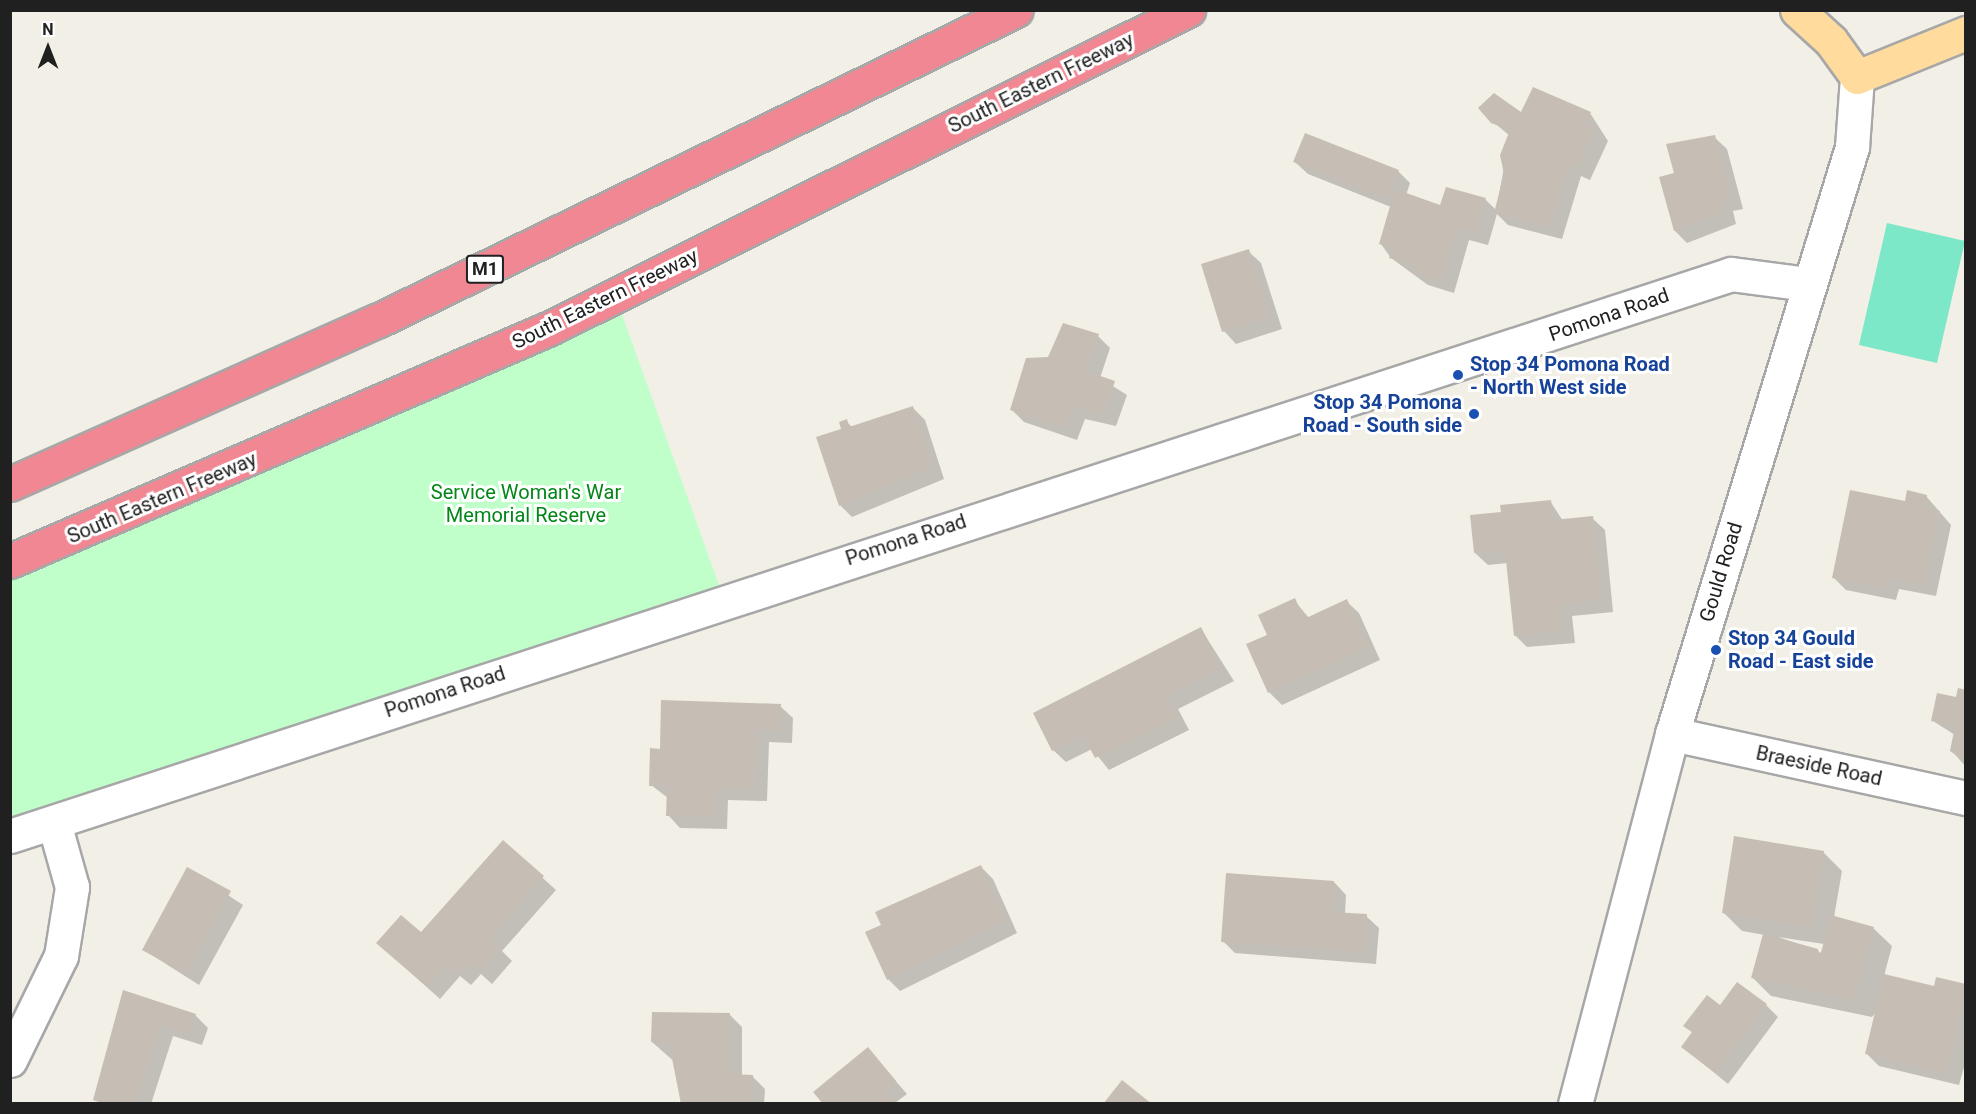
<!DOCTYPE html>
<style>
body{margin:0}
#map{position:relative;width:1976px;height:1114px;overflow:hidden;background:#f2efe6;font-family:Roboto,sans-serif}
div>[style]{position:absolute}
[style*='--x']{left:calc(var(--x)*1px);top:calc(var(--y)*1px);width:calc(var(--w)*1px);rotate:calc(var(--a)*1deg)}
.park>*{inset:0;background:#c0ffca}
.pitch>*{inset:0;background:#7de8c7}
.shadow>*{inset:0;background:#0003}
.building>*{inset:0;background:#c6beb5}
.roads{filter:drop-shadow(2px 0 #a7a7a7) drop-shadow(-2px 0 #a7a7a7) drop-shadow(0 2px #a7a7a7) drop-shadow(0 -2px #a7a7a7)}
.minor>*{height:33px;margin:-16.5px;padding:0 16.5px;transform-origin:16.5px;border-radius:16.5px;background:#fff}
.major>*{height:33px;margin:-16.5px;padding:0 16.5px;transform-origin:16.5px;border-radius:16.5px;background:#ffdc9e}
.highway>*{height:33px;margin:-16.5px;padding:0 16.5px;transform-origin:16.5px;border-radius:16.5px;background:#f08793}
.dots>*{width:16px;height:16px;translate:-50% -50%;box-sizing:border-box;border:3px solid #fff;border-radius:50%}
span{translate:-50% -50%;white-space:nowrap;text-align:center;line-height:1.15;-webkit-text-stroke:6px #fff;paint-order:stroke}
.shield-label span{padding:2px 4px;background:#fff;border:2px solid;border-radius:4px;-webkit-text-stroke-width:0}
.shield-label{font-size:18px;color:#202020;font-weight:700}
.street-label{font-size:20px;color:#202020}
.transit-label{font-size:20px;color:#164399;font-weight:700}
.left{translate:0 -50%;text-align:left}
.right{translate:-100% -50%;text-align:right}
.park-label{font-size:20px;color:#028617}
.frame{position:absolute;inset:0;border:12px solid #202020;pointer-events:none}
.north{position:absolute;left:18px;top:18px;width:60px;height:60px;-webkit-text-stroke:4px #fff;paint-order:stroke;rotate:0deg;font-size:16px;font-weight:700;line-height:24px;text-align:center;color:#202020}
.north::after{content:'';display:block;margin:auto;width:21px;height:27px;background:#202020;clip-path:polygon(50% 0,100% 100%,50% 72%,0 100%)}
</style>
<div id="map">
<div class="park">
<div style="clip-path:polygon(615px 295px,724px 599px,11px 831px,11px 561px)"></div>
</div>
<div class="pitch">
<div style="clip-path:polygon(1887px 223px,1965px 241px,1937px 363px,1859px 345px)"></div>
</div>
<div class="shadow">
<div style="clip-path:polygon(1590px 113px,1608px 141px,1590px 180px,1581px 176px,1562px 239px,1508px 225px,1497px 214px,1488px 245px,1469px 240px,1454px 293px,1428px 285px,1391px 258px,1381px 244px,1391px 207px,1308px 174px,1295px 162px,1398px 171px,1410px 183px,1406px 195px,1441px 207px,1486px 200px,1496px 210px,1510px 136px,1492px 121px,1522px 114px)"></div>
<div style="clip-path:polygon(1714px 137px,1727px 149px,1743px 209px,1733px 211px,1736px 224px,1687px 243px,1675px 231px,1661px 178px,1676px 174px)"></div>
<div style="clip-path:polygon(1248px 251px,1261px 263px,1282px 329px,1236px 344px,1224px 331px)"></div>
<div style="clip-path:polygon(1098px 336px,1110px 348px,1100px 378px,1127px 395px,1116px 426px,1085px 419px,1077px 440px,1024px 422px,1012px 410px,1039px 363px)"></div>
<div style="clip-path:polygon(913px 408px,925px 420px,944px 479px,852px 517px,840px 505px,846px 421px,852px 427px)"></div>
<div style="clip-path:polygon(1926px 496px,1951px 525px,1936px 596px,1899px 589px,1896px 600px,1846px 590px,1833px 577px,1906px 503px)"></div>
<div style="clip-path:polygon(1550px 501px,1563px 521px,1592px 518px,1605px 530px,1613px 612px,1572px 616px,1575px 643px,1527px 647px,1515px 635px,1508px 563px,1488px 565px,1475px 553px,1503px 514px)"></div>
<div style="clip-path:polygon(1294px 600px,1309px 618px,1346px 601px,1359px 613px,1380px 660px,1282px 705px,1269px 692px,1269px 635px)"></div>
<div style="clip-path:polygon(1201px 629px,1234px 681px,1178px 709px,1189px 730px,1109px 770px,1092px 749px,1066px 762px,1053px 750px)"></div>
<div style="clip-path:polygon(1966px 691px,1966px 767px,1951px 750px,1955px 735px,1933px 721px)"></div>
<div style="clip-path:polygon(780px 706px,793px 718px,792px 743px,769px 742px,767px 801px,728px 800px,727px 829px,680px 828px,668px 815px,668px 798px,651px 785px,661px 750px)"></div>
<div style="clip-path:polygon(503px 842px,556px 890px,502px 951px,512px 961px,492px 984px,481px 974px,471px 985px,460px 976px,440px 999px,391px 955px,421px 934px)"></div>
<div style="clip-path:polygon(evenodd,1823px 852px,1842px 871px,1834px 917px,1873px 928px,1892px 946px,1884px 976px,1935px 988px,1966px 985px,1966px 1060px,1959px 1085px,1879px 1066px,1867px 1054px,1877px 1011px,1872px 1017px,1771px 996px,1753px 978px,1765px 935px,1742px 931px,1724px 913px,1823px 852px,1778px 937px,1824px 944px,1822px 954px,1817px 950px,1778px 937px)"></div>
<div style="clip-path:polygon(981px 867px,993px 879px,1017px 933px,900px 991px,888px 979px,883px 926px)"></div>
<div style="clip-path:polygon(188px 869px,243px 905px,199px 985px,144px 950px)"></div>
<div style="clip-path:polygon(1334px 882px,1346px 895px,1345px 914px,1366px 916px,1379px 928px,1376px 964px,1235px 953px,1223px 941px)"></div>
<div style="clip-path:polygon(124px 992px,195px 1015px,208px 1028px,202px 1045px,173px 1036px,151px 1104px,95px 1099px)"></div>
<div style="clip-path:polygon(1766px 1005px,1778px 1017px,1728px 1084px,1683px 1047px,1693px 1033px,1685px 1026px,1720px 1007px)"></div>
<div style="clip-path:polygon(730px 1015px,742px 1027px,742px 1076px,752px 1076px,765px 1089px,764px 1104px,681px 1104px,677px 1064px,652px 1042px)"></div>
<div style="clip-path:polygon(868px 1049px,907px 1094px,895px 1103px,825px 1104px)"></div>
</div>
<div class="building">
<div style="clip-path:polygon(1533px 87px,1591px 112px,1586px 123px,1596px 127px,1577px 168px,1569px 165px,1550px 227px,1494px 213px,1504px 174px,1500px 155px,1510px 130px,1491px 123px,1478px 108px,1494px 93px,1521px 112px)"></div>
<div style="clip-path:polygon(1305px 133px,1399px 170px,1387px 199px,1293px 162px)"></div>
<div style="clip-path:polygon(1715px 135px,1731px 197px,1722px 199px,1725px 212px,1674px 231px,1659px 177px,1674px 173px,1666px 144px)"></div>
<div style="clip-path:polygon(1446px 187px,1486px 198px,1476px 233px,1457px 228px,1442px 281px,1414px 273px,1416px 266px,1389px 258px,1392px 248px,1379px 244px,1395px 189px,1440px 205px)"></div>
<div style="clip-path:polygon(1249px 249px,1270px 317px,1222px 332px,1201px 264px)"></div>
<div style="clip-path:polygon(1063px 323px,1099px 334px,1086px 371px,1115px 381px,1104px 414px,1072px 407px,1065px 429px,1010px 410px,1026px 358px,1048px 357px)"></div>
<div style="clip-path:polygon(913px 406px,933px 467px,839px 506px,816px 437px,841px 429px,839px 422px,847px 419px,849px 427px)"></div>
<div style="clip-path:polygon(1850px 490px,1905px 501px,1907px 490px,1927px 495px,1925px 507px,1940px 511px,1924px 585px,1887px 577px,1884px 589px,1832px 578px)"></div>
<div style="clip-path:polygon(1551px 500px,1553px 520px,1593px 516px,1601px 600px,1560px 604px,1563px 631px,1514px 636px,1505px 551px,1474px 553px,1470px 515px,1501px 512px,1500px 505px)"></div>
<div style="clip-path:polygon(1295px 598px,1304px 619px,1347px 599px,1369px 647px,1268px 693px,1246px 644px,1267px 635px,1258px 615px)"></div>
<div style="clip-path:polygon(1201px 627px,1222px 668px,1167px 697px,1177px 717px,1095px 758px,1083px 735px,1052px 751px,1033px 713px)"></div>
<div style="clip-path:polygon(1958px 688px,1966px 690px,1966px 762px,1950px 751px,1955px 726px,1931px 721px,1937px 693px,1956px 697px)"></div>
<div style="clip-path:polygon(661px 700px,781px 704px,780px 731px,757px 730px,755px 789px,716px 788px,715px 817px,666px 816px,667px 786px,649px 786px,650px 748px,660px 749px)"></div>
<div style="clip-path:polygon(1734px 836px,1824px 851px,1812px 928px,1722px 913px)"></div>
<div style="clip-path:polygon(503px 840px,544px 876px,490px 938px,501px 948px,479px 972px,468px 963px,457px 974px,447px 965px,427px 987px,376px 943px,401px 915px,421px 932px)"></div>
<div style="clip-path:polygon(981px 865px,1006px 920px,887px 980px,865px 932px,881px 925px,875px 912px)"></div>
<div style="clip-path:polygon(187px 867px,231px 891px,186px 974px,142px 950px)"></div>
<div style="clip-path:polygon(1226px 873px,1334px 881px,1332px 912px,1367px 914px,1364px 952px,1221px 942px)"></div>
<div style="clip-path:polygon(1831px 915px,1874px 927px,1854px 1000px,1751px 978px,1763px 934px,1818px 949px,1819px 960px)"></div>
<div style="clip-path:polygon(1884px 974px,1934px 986px,1936px 977px,1966px 984px,1947px 1074px,1865px 1054px)"></div>
<div style="clip-path:polygon(1737px 982px,1767px 1004px,1715px 1073px,1681px 1047px,1692px 1032px,1683px 1026px,1707px 995px,1720px 1005px)"></div>
<div style="clip-path:polygon(123px 990px,196px 1014px,189px 1034px,161px 1024px,135px 1104px,105px 1104px,93px 1100px)"></div>
<div style="clip-path:polygon(652px 1012px,730px 1013px,730px 1074px,753px 1075px,752px 1104px,681px 1104px,669px 1043px,651px 1042px)"></div>
<div style="clip-path:polygon(868px 1047px,896px 1081px,884px 1090px,895px 1104px,823px 1104px,813px 1092px)"></div>
<div style="clip-path:polygon(1122px 1080px,1152px 1104px,1103px 1104px)"></div>
</div>
<div class="roads">
<div class="minor">
<div style="--x:1672;--y:734;--w:301;--a:12.3"></div>
<div style="--x:10;--y:836;--w:1810;--a:-18.08"></div>
<div style="--x:1731;--y:274;--w:77;--a:7.5"></div>
<div style="--x:10;--y:1060;--w:116;--a:-63.9"></div>
<div style="--x:61;--y:956;--w:70;--a:-80.9"></div>
<div style="--x:72;--y:887;--w:66;--a:-105.7"></div>
<div style="--x:1575;--y:1104;--w:383;--a:-75.3"></div>
<div style="--x:1672;--y:734;--w:614;--a:-72.95"></div>
<div style="--x:1852;--y:147;--w:70;--a:-85.9"></div>
</div>
<div class="major">
<div style="--x:1797;--y:10;--w:46;--a:42.4"></div>
<div style="--x:1831;--y:41;--w:44;--a:54.2"></div>
<div style="--x:1857;--y:77;--w:118;--a:-22"></div>
</div>
<div class="highway">
<div style="--x:10;--y:484;--w:404;--a:-24"></div>
<div style="--x:379;--y:320;--w:708;--a:-25.95"></div>
<div style="--x:10;--y:561;--w:588;--a:-23.34"></div>
<div style="--x:550;--y:328;--w:713;--a:-26.49"></div>
</div>
</div>
<div class="dots">
<div style="left:1458px;top:375px;background:#1a4fb4"></div>
<div style="left:1474px;top:414px;background:#1a4fb4"></div>
<div style="left:1716px;top:650px;background:#1a4fb4"></div>
</div>
<div class="shield-label">
<span style="left:485px;top:269px">M1</span>
</div>
<div class="street-label">
<span style="left:1041px;top:83px;rotate:-26deg">South Eastern Freeway</span>
<span style="left:605px;top:299px;rotate:-26deg">South Eastern Freeway</span>
<span style="left:1609px;top:315px;rotate:-19deg">Pomona Road</span>
<span style="left:162px;top:498px;rotate:-23deg">South Eastern Freeway</span>
<span style="left:906px;top:540px;rotate:-18deg">Pomona Road</span>
<span style="left:1721px;top:572px;rotate:-73deg">Gould Road</span>
<span style="left:445px;top:692px;rotate:-18deg">Pomona Road</span>
<span style="left:1819px;top:766px;rotate:12deg">Braeside Road</span>
</div>
<div class="transit-label">
<span class="left" style="left:1470px;top:376px">Stop 34 Pomona Road<br>- North West side</span>
<span class="right" style="left:1462px;top:414px">Stop 34 Pomona<br>Road - South side</span>
<span class="left" style="left:1728px;top:650px">Stop 34 Gould<br>Road - East side</span>
</div>
<div class="park-label">
<span style="left:526px;top:504px">Service Woman's War<br>Memorial Reserve</span>
</div>
<div class="frame"></div>
<div class="north">N</div>
</div>
